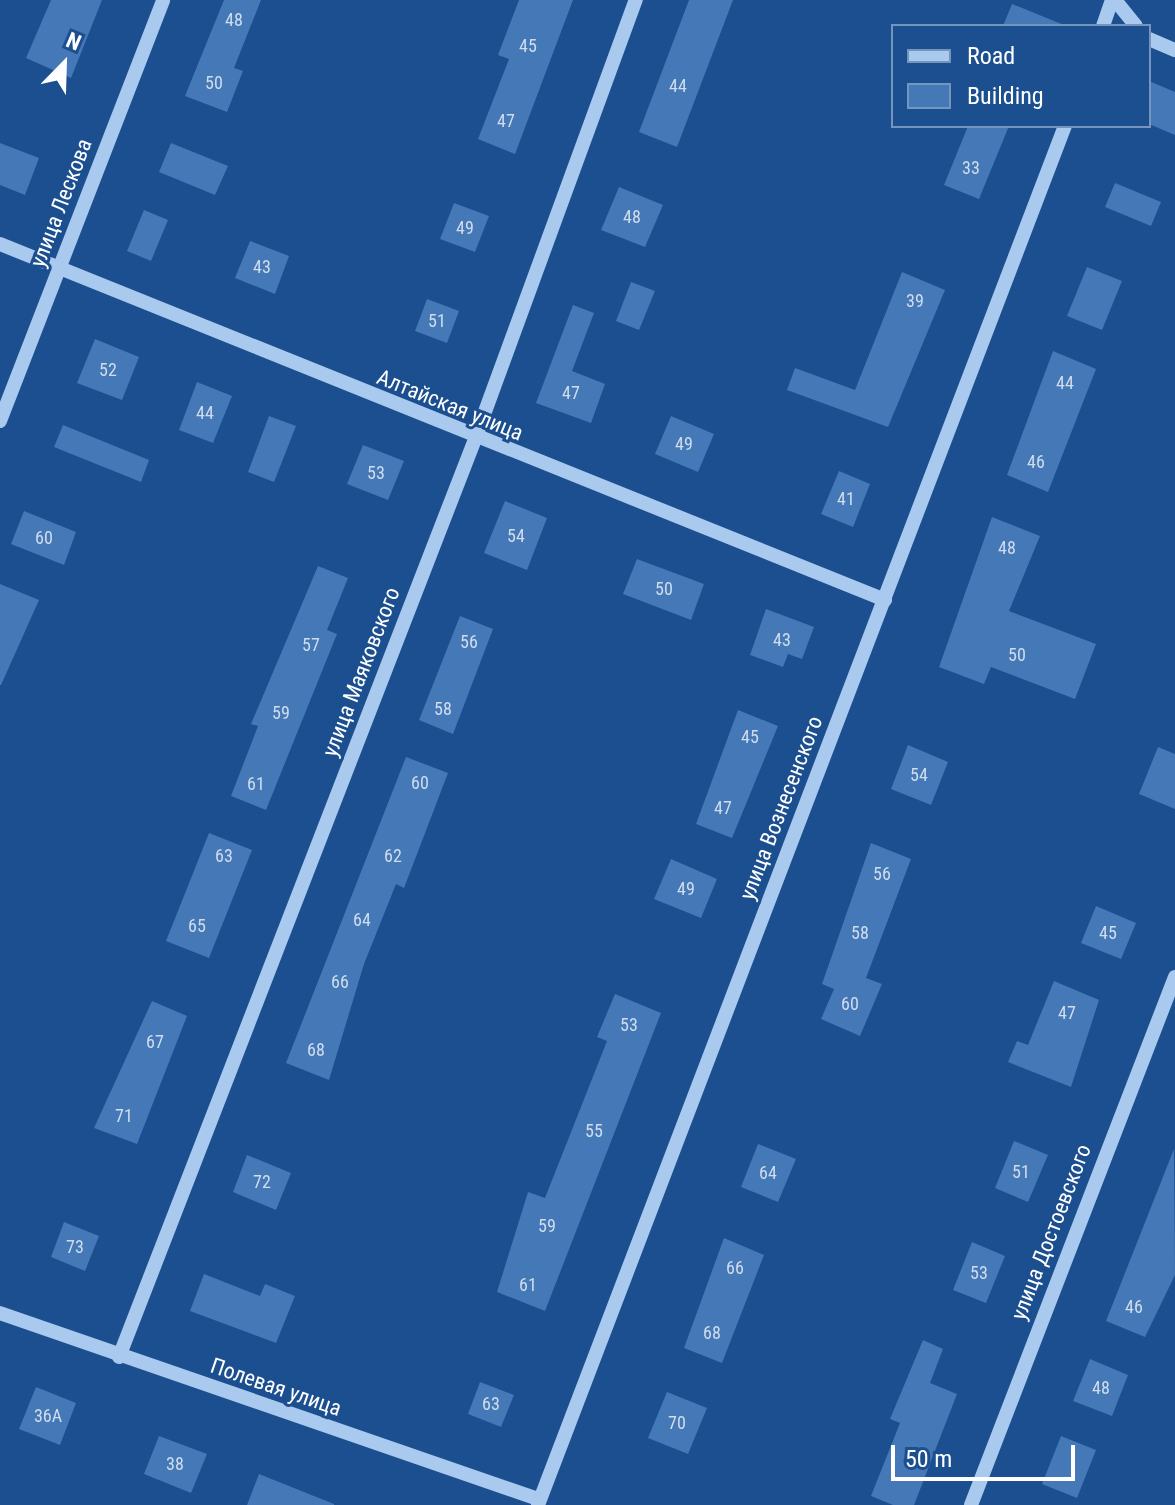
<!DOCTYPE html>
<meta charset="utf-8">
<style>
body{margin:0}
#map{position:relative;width:1175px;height:1505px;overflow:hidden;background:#1b4f8f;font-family:"Roboto Condensed",sans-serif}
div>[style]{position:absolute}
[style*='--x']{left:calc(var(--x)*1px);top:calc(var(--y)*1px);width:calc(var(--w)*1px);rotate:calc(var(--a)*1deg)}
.building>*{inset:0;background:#4478b7}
.minor>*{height:14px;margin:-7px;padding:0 7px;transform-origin:7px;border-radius:7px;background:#a9c9ee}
span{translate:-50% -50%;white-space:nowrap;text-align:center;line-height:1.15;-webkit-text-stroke:6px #1b4f8f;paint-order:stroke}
.number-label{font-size:18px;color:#d0dded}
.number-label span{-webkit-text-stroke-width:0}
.street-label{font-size:22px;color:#fff}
.legend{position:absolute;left:891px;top:24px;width:260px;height:104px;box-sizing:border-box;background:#1b4f8f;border:2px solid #7695bc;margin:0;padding:10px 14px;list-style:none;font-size:24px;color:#fff}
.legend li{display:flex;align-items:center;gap:16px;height:40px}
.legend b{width:40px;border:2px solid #7695bc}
.north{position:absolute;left:24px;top:24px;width:80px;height:80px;-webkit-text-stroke:6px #1b4f8f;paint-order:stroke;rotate:23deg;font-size:22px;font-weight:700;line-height:32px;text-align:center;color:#fff}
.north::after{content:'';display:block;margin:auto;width:28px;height:36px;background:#fff;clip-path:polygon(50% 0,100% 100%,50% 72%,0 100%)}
.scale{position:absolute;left:891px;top:1445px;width:184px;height:36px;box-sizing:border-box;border:4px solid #fff;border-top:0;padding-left:10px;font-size:24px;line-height:28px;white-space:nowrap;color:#fff;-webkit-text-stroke:6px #1b4f8f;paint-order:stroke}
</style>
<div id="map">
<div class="building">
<div style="clip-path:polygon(51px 0,102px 0,71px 78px,26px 58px)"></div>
<div style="clip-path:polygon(224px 0,261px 0,234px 68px,243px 71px,227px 112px,185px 96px)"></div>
<div style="clip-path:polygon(519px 0,573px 0,515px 154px,478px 139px,509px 59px,498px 55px)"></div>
<div style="clip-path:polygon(689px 0,733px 0,677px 147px,639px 132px)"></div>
<div style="clip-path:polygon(1012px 4px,1064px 25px,1063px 26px,1003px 26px)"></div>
<div style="clip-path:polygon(1149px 81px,1175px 92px,1175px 135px,1149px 124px)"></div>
<div style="clip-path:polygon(968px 126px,1009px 126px,979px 199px,944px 185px)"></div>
<div style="clip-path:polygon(0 143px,39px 158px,25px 195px,0 185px)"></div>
<div style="clip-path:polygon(171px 143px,228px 166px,215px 195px,159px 172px)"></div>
<div style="clip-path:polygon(1115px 183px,1161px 202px,1151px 226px,1105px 207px)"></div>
<div style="clip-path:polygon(619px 187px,663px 205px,645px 247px,601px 230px)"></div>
<div style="clip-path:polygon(454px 203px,489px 216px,475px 252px,440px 239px)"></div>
<div style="clip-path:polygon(144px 210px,168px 220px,151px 261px,127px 251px)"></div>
<div style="clip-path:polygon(250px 241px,289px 256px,275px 294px,235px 278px)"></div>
<div style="clip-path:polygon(1087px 267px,1122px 281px,1102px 330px,1067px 316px)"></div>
<div style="clip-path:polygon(902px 272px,945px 290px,888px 427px,787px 390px,795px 368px,855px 390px)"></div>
<div style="clip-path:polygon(631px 282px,655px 291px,639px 330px,616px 321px)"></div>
<div style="clip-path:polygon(427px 299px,459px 311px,447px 343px,415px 331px)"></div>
<div style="clip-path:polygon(573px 305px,594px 313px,572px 371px,605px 384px,591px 423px,536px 403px)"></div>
<div style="clip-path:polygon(95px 339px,139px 357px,122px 400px,77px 383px)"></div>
<div style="clip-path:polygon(1053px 351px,1096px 369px,1048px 492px,1007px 475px)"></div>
<div style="clip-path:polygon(197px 382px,232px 396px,213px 443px,179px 430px)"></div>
<div style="clip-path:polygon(269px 416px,296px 426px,274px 482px,248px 472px)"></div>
<div style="clip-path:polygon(671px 416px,714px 434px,698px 472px,655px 454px)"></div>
<div style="clip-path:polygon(63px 425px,149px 460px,141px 482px,54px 447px)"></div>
<div style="clip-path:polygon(363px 445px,404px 461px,388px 500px,347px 484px)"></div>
<div style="clip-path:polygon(839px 471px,870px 484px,853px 527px,821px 514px)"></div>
<div style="clip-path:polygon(505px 501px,547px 518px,527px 570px,484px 553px)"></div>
<div style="clip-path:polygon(24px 511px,76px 532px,64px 565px,11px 544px)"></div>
<div style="clip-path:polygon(992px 517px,1040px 536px,1009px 611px,1096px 644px,1075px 699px,991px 667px,984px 684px,939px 667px)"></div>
<div style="clip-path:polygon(637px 559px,704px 584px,691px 620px,623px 594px)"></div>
<div style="clip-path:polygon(318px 566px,348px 578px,327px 630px,337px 634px,266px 810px,231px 796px,258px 726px,251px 724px)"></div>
<div style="clip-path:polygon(0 584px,39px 600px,1px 685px,0 685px)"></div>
<div style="clip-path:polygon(766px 609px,814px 627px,802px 659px,788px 654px,783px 667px,750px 655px)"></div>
<div style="clip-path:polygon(460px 616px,493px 629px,453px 734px,419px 720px)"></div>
<div style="clip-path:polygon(738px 710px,778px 726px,732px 838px,696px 824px)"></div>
<div style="clip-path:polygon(908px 745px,948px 762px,931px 805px,891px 789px)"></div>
<div style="clip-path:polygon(1158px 747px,1175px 754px,1175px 809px,1139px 794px)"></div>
<div style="clip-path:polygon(406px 757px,448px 773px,404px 888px,396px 884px,364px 964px,329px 1080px,286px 1063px)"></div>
<div style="clip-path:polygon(209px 833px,252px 850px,209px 958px,166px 941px)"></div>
<div style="clip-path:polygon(871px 843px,911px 859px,866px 978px,882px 984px,860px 1036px,821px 1019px,834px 989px,822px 984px)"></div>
<div style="clip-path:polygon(671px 859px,717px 879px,701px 918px,654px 899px)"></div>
<div style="clip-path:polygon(1096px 906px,1136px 923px,1121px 959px,1081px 943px)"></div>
<div style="clip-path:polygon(1054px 981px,1099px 1000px,1071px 1087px,1008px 1062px,1017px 1041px,1028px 1045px)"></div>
<div style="clip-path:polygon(615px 994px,661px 1013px,545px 1311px,497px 1292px,528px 1192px,545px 1198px,607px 1041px,597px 1037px)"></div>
<div style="clip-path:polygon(152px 1001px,187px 1016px,137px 1144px,94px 1128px)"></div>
<div style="clip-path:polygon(1014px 1141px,1048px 1155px,1028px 1202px,995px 1188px)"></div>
<div style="clip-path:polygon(758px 1144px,796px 1159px,778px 1202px,741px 1187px)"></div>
<div style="clip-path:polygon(1174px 1149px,1175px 1275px,1145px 1337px,1106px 1321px)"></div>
<div style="clip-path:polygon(247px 1155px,291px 1173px,276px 1210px,233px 1192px)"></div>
<div style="clip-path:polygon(64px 1222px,99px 1236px,85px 1271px,51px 1257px)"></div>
<div style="clip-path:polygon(724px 1238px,764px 1255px,722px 1363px,684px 1348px)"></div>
<div style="clip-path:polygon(972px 1242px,1005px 1256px,986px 1303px,953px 1290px)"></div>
<div style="clip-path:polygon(204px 1274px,260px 1296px,265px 1284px,295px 1296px,276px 1343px,190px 1311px)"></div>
<div style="clip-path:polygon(923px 1340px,943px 1349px,930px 1383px,957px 1394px,914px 1505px,893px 1505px,871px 1496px,900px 1423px,890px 1419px)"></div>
<div style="clip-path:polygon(1090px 1359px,1128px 1375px,1112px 1416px,1073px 1401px)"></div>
<div style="clip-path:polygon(480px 1382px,514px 1395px,501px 1427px,468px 1414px)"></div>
<div style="clip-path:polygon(36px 1387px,76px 1403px,60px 1445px,19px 1429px)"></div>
<div style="clip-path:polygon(667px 1392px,707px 1408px,688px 1454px,648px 1438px)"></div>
<div style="clip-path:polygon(159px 1436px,207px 1454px,191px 1493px,144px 1474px)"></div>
<div style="clip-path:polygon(1061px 1436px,1096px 1450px,1077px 1498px,1042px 1484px)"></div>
<div style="clip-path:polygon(259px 1474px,334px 1504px,334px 1505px,247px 1505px)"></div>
</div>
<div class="minor">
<div style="--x:1115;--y:0;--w:33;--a:51"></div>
<div style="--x:1103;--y:26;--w:28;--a:-71"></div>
<div style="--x:1149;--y:39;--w:28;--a:23"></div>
<div style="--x:0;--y:244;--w:954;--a:21.91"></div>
<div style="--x:0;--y:421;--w:451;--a:-68.8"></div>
<div style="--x:0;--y:1313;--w:569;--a:19.07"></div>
<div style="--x:119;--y:1357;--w:985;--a:-68.8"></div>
<div style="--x:475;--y:439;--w:468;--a:-69.9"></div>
<div style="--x:538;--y:1505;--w:1476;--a:-69.09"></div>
<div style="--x:971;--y:1505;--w:566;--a:-68.88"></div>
</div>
<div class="number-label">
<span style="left:234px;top:20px">48</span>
<span style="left:528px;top:46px">45</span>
<span style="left:214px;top:83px">50</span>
<span style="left:678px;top:86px">44</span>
<span style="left:506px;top:121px">47</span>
<span style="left:971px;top:168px">33</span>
<span style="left:632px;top:217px">48</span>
<span style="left:465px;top:228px">49</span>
<span style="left:262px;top:267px">43</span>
<span style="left:915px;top:301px">39</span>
<span style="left:437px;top:321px">51</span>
<span style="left:108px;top:370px">52</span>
<span style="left:1065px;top:383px">44</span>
<span style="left:571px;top:393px">47</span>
<span style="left:205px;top:413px">44</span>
<span style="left:684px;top:444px">49</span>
<span style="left:1036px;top:462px">46</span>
<span style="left:376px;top:473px">53</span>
<span style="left:846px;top:499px">41</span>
<span style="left:516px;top:536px">54</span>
<span style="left:44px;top:538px">60</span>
<span style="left:1007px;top:548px">48</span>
<span style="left:664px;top:589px">50</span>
<span style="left:782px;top:640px">43</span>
<span style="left:469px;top:642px">56</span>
<span style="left:311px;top:645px">57</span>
<span style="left:1017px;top:655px">50</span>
<span style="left:443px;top:709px">58</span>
<span style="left:281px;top:713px">59</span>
<span style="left:750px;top:737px">45</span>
<span style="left:919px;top:775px">54</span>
<span style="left:420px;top:783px">60</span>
<span style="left:256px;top:784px">61</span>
<span style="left:723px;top:808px">47</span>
<span style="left:224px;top:856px">63</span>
<span style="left:393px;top:856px">62</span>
<span style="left:882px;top:874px">56</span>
<span style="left:686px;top:889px">49</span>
<span style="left:362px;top:920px">64</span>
<span style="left:197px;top:926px">65</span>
<span style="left:860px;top:933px">58</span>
<span style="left:1108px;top:933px">45</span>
<span style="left:340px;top:982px">66</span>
<span style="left:850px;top:1004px">60</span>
<span style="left:1067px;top:1013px">47</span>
<span style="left:629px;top:1025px">53</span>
<span style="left:155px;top:1042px">67</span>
<span style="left:316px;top:1050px">68</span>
<span style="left:124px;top:1116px">71</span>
<span style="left:594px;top:1131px">55</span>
<span style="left:1021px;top:1172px">51</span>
<span style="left:768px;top:1173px">64</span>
<span style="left:262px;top:1182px">72</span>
<span style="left:547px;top:1226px">59</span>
<span style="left:75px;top:1247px">73</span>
<span style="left:735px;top:1268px">66</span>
<span style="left:979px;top:1273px">53</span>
<span style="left:528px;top:1285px">61</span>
<span style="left:1134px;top:1307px">46</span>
<span style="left:712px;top:1333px">68</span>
<span style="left:1101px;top:1388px">48</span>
<span style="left:491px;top:1404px">63</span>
<span style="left:48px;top:1416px">36А</span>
<span style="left:677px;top:1423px">70</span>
<span style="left:175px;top:1464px">38</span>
</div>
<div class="street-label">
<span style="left:61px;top:203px;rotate:-69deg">улица Лескова</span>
<span style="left:450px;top:405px;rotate:22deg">Алтайская улица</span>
<span style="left:361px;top:672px;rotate:-69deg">улица Маяковского</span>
<span style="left:781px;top:808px;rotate:-69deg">улица Вознесенского</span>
<span style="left:1051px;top:1232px;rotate:-69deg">улица Достоевского</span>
<span style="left:276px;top:1387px;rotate:19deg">Полевая улица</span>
</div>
<ul class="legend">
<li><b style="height:10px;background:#a9c9ee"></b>Road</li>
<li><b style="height:22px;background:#4478b7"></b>Building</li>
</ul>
<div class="north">N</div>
<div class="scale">50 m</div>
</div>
